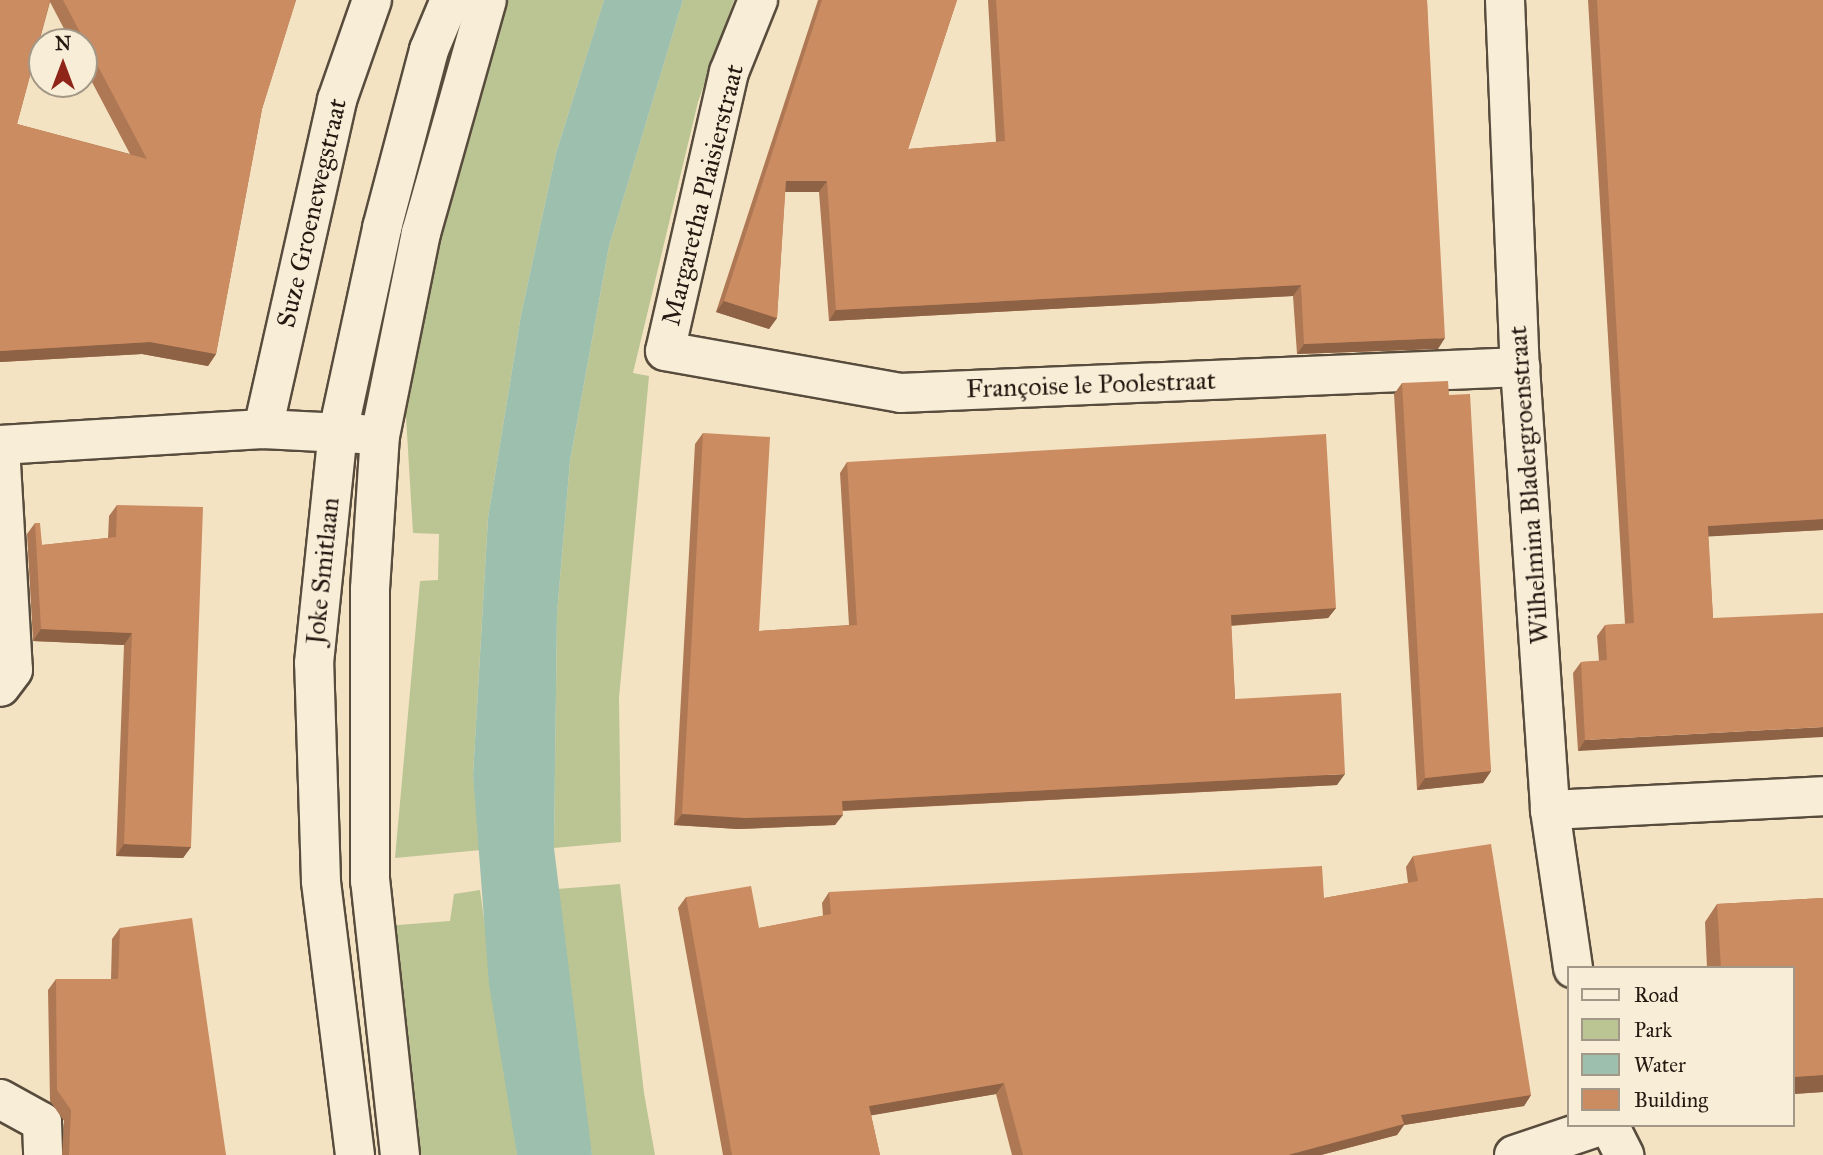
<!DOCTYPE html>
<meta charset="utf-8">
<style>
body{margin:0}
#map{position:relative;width:1823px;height:1155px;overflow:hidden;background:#f4e3c2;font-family:"IM FELL Great Primer",serif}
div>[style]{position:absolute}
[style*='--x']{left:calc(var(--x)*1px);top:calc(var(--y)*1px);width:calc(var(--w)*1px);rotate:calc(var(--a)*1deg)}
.green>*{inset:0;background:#bbc493}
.water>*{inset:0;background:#9cbfae}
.roads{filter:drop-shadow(2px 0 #584c3d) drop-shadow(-2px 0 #584c3d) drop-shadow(0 2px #584c3d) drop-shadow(0 -2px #584c3d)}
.minor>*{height:38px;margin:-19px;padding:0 19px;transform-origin:19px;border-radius:19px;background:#f8edd7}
.wall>*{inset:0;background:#af7854}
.shaded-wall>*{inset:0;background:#8e6245}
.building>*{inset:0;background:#cb8c62}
span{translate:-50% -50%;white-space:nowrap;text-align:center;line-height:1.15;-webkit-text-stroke:6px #f8edd7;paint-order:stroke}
.street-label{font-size:26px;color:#241911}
.legend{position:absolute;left:1567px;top:966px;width:228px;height:161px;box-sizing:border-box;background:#f8edd7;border:2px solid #a39888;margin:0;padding:9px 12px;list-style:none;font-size:21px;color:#241911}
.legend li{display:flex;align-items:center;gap:14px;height:35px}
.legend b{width:35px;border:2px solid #a39888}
.north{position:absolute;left:28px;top:28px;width:70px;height:70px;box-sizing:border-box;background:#f8edd7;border:2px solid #a39888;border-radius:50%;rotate:0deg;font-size:19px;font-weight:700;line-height:28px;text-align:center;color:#241911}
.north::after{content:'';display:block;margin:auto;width:24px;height:32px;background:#8f2418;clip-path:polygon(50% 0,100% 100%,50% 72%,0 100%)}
</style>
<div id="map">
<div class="green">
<div style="clip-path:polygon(500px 0,604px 0,556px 153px,521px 315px,488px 518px,473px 775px,481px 850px,395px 858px,420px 581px,438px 580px,439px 534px,413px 533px,405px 400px,430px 255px)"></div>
<div style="clip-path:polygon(683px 0,734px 0,698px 102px,633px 373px,649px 376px,619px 698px,621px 842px,554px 848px,557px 614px,570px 461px,609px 246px)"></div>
<div style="clip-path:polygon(620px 884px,644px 1093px,655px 1155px,592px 1155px,573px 1043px,557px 889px)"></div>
<div style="clip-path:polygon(480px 890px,517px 1155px,417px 1155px,385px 926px,450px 921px,454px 894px)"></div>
</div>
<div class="water">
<div style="clip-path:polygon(604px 0,683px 0,609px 246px,570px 461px,557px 614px,554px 848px,592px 1155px,517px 1155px,489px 984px,473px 775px,488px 518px,521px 315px,556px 153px)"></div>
</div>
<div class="roads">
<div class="minor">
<div style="--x:758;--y:0;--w:78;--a:111.9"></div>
<div style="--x:729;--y:72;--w:286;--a:102.9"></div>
<div style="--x:665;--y:351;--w:239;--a:10.1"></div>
<div style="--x:900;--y:393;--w:621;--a:-2.4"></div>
<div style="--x:1505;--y:0;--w:367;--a:87.7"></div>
<div style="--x:1520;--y:367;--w:444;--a:86.1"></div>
<div style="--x:1550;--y:810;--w:160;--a:81.7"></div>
<div style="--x:263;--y:429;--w:337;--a:-77.3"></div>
<div style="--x:337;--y:100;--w:106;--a:-70.7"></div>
<div style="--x:0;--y:445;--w:263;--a:-3.5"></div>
<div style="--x:263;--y:429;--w:98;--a:2.9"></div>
<div style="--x:0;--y:446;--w:224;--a:86.7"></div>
<div style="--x:13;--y:670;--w:21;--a:127"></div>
<div style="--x:1550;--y:810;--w:273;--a:-2.9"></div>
<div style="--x:0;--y:1099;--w:48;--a:28.7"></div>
<div style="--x:42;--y:1122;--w:33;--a:88"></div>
<div style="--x:1609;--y:1125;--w:34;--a:63"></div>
<div style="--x:355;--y:1155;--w:276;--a:-97.1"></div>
<div style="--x:321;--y:881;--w:218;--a:-91.8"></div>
<div style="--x:314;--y:663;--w:232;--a:-84.1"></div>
<div style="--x:338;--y:432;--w:209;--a:-77.8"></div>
<div style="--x:382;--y:228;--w:184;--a:-75.2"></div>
<div style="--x:429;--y:50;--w:54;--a:-67.2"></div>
<div style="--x:400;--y:1155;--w:276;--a:-96.2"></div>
<div style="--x:370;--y:881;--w:292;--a:-90"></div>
<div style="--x:370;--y:589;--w:153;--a:-86.3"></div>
<div style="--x:380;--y:436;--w:207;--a:-78.6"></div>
<div style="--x:421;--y:233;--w:242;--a:-74.2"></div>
<div style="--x:1514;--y:1155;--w:94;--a:-18.6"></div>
</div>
</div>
<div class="wall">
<div style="clip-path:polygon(evenodd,0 0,296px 0,262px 109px,216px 354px,208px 366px,142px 354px,0 362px,0 0,50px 2px,71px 42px,84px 42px,84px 67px,130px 154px,17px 124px,50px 2px)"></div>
<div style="clip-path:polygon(818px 0,957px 0,908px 149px,996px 142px,988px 0,1427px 0,1438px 349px,1297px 354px,1293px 296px,829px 321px,819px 192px,785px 192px,777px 318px,769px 329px,716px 312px)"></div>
<div style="clip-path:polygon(1588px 0,1823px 0,1823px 530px,1708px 536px,1713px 618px,1578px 751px,1573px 673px,1581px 662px,1599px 661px,1597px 636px,1605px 625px,1625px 624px)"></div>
<div style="clip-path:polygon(1402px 383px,1449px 395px,1491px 771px,1483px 783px,1417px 790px,1394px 394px)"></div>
<div style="clip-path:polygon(703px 433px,759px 631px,849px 625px,840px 473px,847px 462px,1336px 608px,1328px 618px,1231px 626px,1235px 699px,1337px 785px,842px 811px,835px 825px,738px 829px,674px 825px,695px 444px)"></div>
<div style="clip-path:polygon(117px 505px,191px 847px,183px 858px,116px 856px,124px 645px,33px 641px,27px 534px,35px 523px,42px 545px,108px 538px,109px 516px)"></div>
<div style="clip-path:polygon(1413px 856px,1531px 1095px,1524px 1106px,1404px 1125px,1397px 1135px,1321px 1155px,1012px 1155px,996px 1094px,871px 1115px,880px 1155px,723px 1155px,678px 908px,686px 897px,759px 928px,823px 916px,822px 903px,829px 892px,1324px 898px,1408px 883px,1406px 867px)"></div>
<div style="clip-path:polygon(1823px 898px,1823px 1092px,1793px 1094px,1793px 968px,1707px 968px,1705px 922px,1717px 904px)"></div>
<div style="clip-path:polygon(120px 928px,226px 1155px,62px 1155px,64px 1121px,50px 1101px,48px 990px,56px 979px,111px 979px,112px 939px)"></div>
</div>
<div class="shaded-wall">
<div style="clip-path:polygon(786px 181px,827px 181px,819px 192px,778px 192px)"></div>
<div style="clip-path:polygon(1301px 285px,1293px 296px,829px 321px,836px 310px)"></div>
<div style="clip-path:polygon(724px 301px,777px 318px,769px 329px,716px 312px)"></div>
<div style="clip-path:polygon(1445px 338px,1438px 349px,1297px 354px,1304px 344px)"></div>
<div style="clip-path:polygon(150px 342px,216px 354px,208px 366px,142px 354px,0 362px,0 351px)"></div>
<div style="clip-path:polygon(1823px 519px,1823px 530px,1700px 537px,1708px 526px)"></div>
<div style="clip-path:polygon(1336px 608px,1328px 618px,1223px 626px,1231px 615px)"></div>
<div style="clip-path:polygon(41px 629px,132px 633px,124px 645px,33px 641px)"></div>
<div style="clip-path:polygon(1823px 727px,1823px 737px,1578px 751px,1585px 740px)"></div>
<div style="clip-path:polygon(1491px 771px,1483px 783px,1417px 790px,1425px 778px)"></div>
<div style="clip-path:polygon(1345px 774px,1337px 785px,834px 811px,842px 801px)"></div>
<div style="clip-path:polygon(682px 814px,843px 815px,835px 825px,738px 829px,674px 825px)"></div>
<div style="clip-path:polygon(124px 844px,191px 847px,183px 858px,116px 856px)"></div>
<div style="clip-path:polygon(1823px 1075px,1823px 1092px,1793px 1094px,1793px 1077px)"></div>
<div style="clip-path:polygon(1004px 1083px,996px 1094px,862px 1117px,869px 1106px)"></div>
<div style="clip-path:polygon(1531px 1095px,1524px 1106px,1404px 1125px,1397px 1135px,1321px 1155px,1288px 1155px,1401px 1115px)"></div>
</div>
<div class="building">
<div style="clip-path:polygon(0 0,50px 0,17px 124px,147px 159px,63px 0,296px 0,262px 109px,216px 354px,150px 342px,0 351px)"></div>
<div style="clip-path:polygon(822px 0,957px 0,908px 149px,1005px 141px,996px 0,1427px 0,1445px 338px,1304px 344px,1301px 285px,836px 310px,827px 181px,786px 181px,777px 318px,724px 301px)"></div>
<div style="clip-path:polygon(1597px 0,1823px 0,1823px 519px,1708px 526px,1713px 618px,1823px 613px,1823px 727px,1585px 740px,1581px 662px,1607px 660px,1605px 625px,1634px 623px)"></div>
<div style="clip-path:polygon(1448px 381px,1449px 395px,1470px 394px,1491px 771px,1425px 778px,1402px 383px)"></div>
<div style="clip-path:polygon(703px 433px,770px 437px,759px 631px,857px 625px,847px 462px,1326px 434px,1336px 608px,1231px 615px,1235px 699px,1341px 693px,1345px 774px,842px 801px,843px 815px,745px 818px,682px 814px)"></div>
<div style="clip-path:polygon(117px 505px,203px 507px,191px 847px,124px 844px,132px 633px,41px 629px,35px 523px,40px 523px,42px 545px,116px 537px)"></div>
<div style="clip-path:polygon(1491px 844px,1531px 1095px,1401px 1115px,1404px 1124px,1288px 1155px,1023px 1155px,1004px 1083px,869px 1106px,880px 1155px,732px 1155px,686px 897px,751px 886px,759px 928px,831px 914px,829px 892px,1322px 866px,1324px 898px,1418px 881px,1413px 856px)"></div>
<div style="clip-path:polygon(1823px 898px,1823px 1075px,1793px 1077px,1793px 968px,1721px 968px,1717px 904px)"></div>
<div style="clip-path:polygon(192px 918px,226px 1155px,69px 1155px,71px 1110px,57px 1090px,56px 979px,118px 979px,120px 928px)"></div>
</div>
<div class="street-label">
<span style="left:703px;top:195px;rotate:-76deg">Margaretha Plaisierstraat</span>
<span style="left:312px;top:213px;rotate:-77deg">Suze Groenewegstraat</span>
<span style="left:1091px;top:385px;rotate:-2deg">Françoise le Poolestraat</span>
<span style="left:1529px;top:485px;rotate:-94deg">Wilhelmina Bladergroenstraat</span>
<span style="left:323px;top:571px;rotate:-84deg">Joke Smitlaan</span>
</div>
<ul class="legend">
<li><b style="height:9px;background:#f8edd7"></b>Road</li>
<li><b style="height:19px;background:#bbc493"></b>Park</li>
<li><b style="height:19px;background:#9cbfae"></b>Water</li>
<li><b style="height:19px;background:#cb8c62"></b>Building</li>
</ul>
<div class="north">N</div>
</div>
